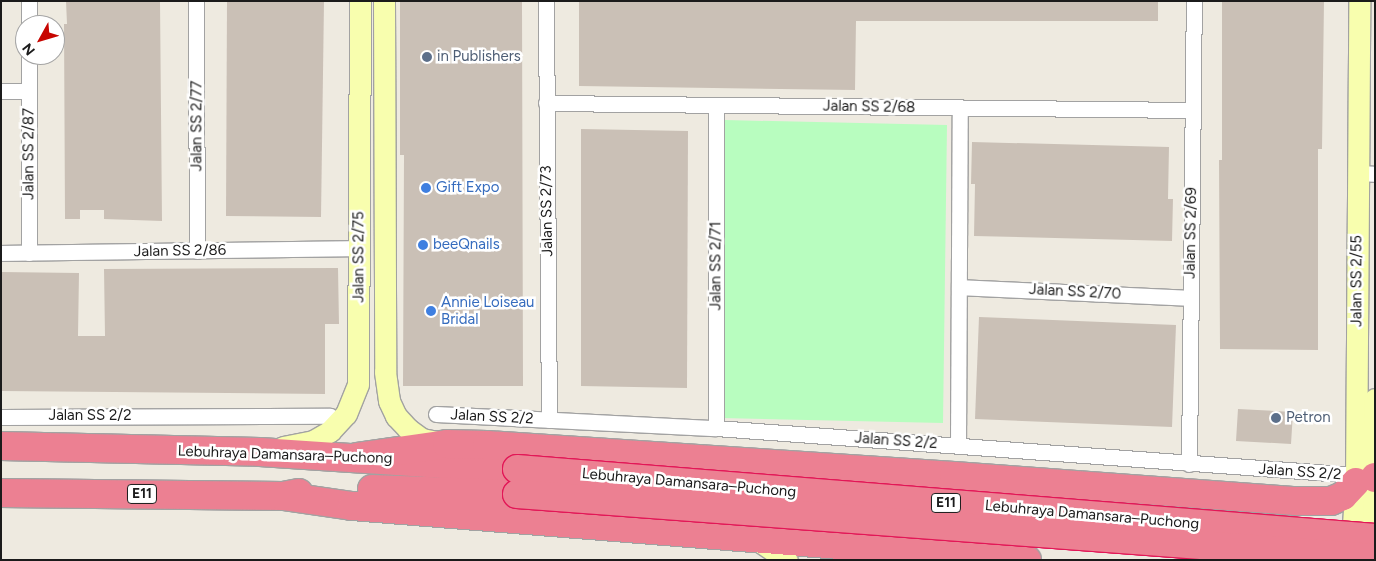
<!DOCTYPE html>
<meta charset="utf-8">
<style>
body{margin:0}
#map{position:relative;width:1376px;height:561px;overflow:hidden;background:#eeeae0;font-family:Figtree,sans-serif}
div>[style]{position:absolute}
[style*='--x']{left:calc(var(--x)*1px);top:calc(var(--y)*1px);width:calc(var(--w)*1px);rotate:calc(var(--a)*1deg)}
.park>*{inset:0;background:#b8fdbf}
.building>*{inset:0;background:#cac0b6}
.roads{filter:drop-shadow(1px 0 #a2a2a2) drop-shadow(-1px 0 #a2a2a2) drop-shadow(0 1px #a2a2a2) drop-shadow(0 -1px #a2a2a2)}
.street>*{height:15px;margin:-7.5px;padding:0 7.5px;transform-origin:7.5px;border-radius:7.5px;background:#fff}
.secondary>*{height:21px;margin:-10.5px;padding:0 10.5px;transform-origin:10.5px;border-radius:10.5px;background:#f8feae}
.highway>*{height:28px;margin:-14px;padding:0 14px;transform-origin:14px;border-radius:14px;background:#ec8092}
.bridges{filter:drop-shadow(1px 0 #e21757) drop-shadow(-1px 0 #e21757) drop-shadow(0 1px #e21757) drop-shadow(0 -1px #e21757)}
.highway-bridge>*{height:28px;margin:-14px;padding:0 14px;transform-origin:14px;border-radius:14px;background:#ec8092}
.dots>*{width:14px;height:14px;translate:-50% -50%;box-sizing:border-box;border:2px solid #fff;border-radius:50%}
span{translate:-50% -50%;white-space:nowrap;text-align:center;line-height:1.15;-webkit-text-stroke:5px #fff;paint-order:stroke}
.shield-label span{padding:1px 4px;background:#fff;border:1px solid;border-radius:4px;-webkit-text-stroke-width:0}
.shield-label{font-size:14px;color:#1b1b1b;font-weight:700}
.service-label{font-size:15px;color:#4e5e75}
.left{translate:0 -50%;text-align:left}
.street-label{font-size:15px;color:#1b1b1b}
.shop-label{font-size:15px;color:#366cbe}
.frame{position:absolute;inset:0;border:2px solid #1b1b1b;pointer-events:none}
.north{position:absolute;left:15px;top:15px;width:50px;height:50px;box-sizing:border-box;background:#fff;border:1px solid #a4a4a4;border-radius:50%;rotate:231deg;font-size:14px;font-weight:700;line-height:20px;text-align:center;color:#1b1b1b}
.north::after{content:'';display:block;margin:auto;width:18px;height:22px;background:#c70500;clip-path:polygon(50% 0,100% 100%,50% 72%,0 100%)}
</style>
<div id="map">
<div class="park">
<div style="clip-path:polygon(725px 120px,947px 125px,943px 423px,721px 418px)"></div>
</div>
<div class="building">
<div style="clip-path:polygon(66px 1px,160px 1px,162px 221px,104px 219px,104px 210px,80px 210px,80px 219px,65px 219px,64px 24px,67px 24px)"></div>
<div style="clip-path:polygon(227px 1px,324px 1px,321px 217px,226px 216px)"></div>
<div style="clip-path:polygon(400px 1px,522px 1px,523px 386px,403px 386px,404px 155px,400px 155px)"></div>
<div style="clip-path:polygon(579px 1px,1158px 1px,1158px 21px,856px 21px,855px 90px,579px 86px)"></div>
<div style="clip-path:polygon(1222px 1px,1324px 1px,1322px 149px,1318px 149px,1318px 350px,1220px 349px,1219px 160px,1222px 160px)"></div>
<div style="clip-path:polygon(581px 129px,688px 131px,687px 388px,581px 386px)"></div>
<div style="clip-path:polygon(972px 142px,1169px 147px,1168px 199px,1173px 199px,1172px 241px,974px 236px,975px 184px,971px 184px)"></div>
<div style="clip-path:polygon(338px 268px,339px 324px,325px 324px,325px 394px,1px 391px,1px 272px,79px 273px,78px 336px,105px 336px,104px 269px)"></div>
<div style="clip-path:polygon(979px 317px,1176px 325px,1172px 427px,975px 419px)"></div>
<div style="clip-path:polygon(1238px 409px,1293px 412px,1291px 444px,1236px 441px)"></div>
</div>
<div class="roads">
<div class="street">
<div style="--x:29;--y:1;--w:24;--a:90"></div>
<div style="--x:196;--y:1;--w:250;--a:89.8"></div>
<div style="--x:546;--y:1;--w:419;--a:89.6"></div>
<div style="--x:1;--y:91;--w:28;--a:0"></div>
<div style="--x:546;--y:103;--w:647;--a:0.62"></div>
<div style="--x:1358;--y:173;--w:17;--a:3"></div>
<div style="--x:1;--y:253;--w:357;--a:-0.8"></div>
<div style="--x:29;--y:253;--w:198;--a:-90"></div>
<div style="--x:959;--y:287;--w:232;--a:2.7"></div>
<div style="--x:436;--y:414;--w:280;--a:2.9"></div>
<div style="--x:716;--y:428;--w:642;--a:4.2"></div>
<div style="--x:1;--y:417;--w:329;--a:-0.2"></div>
<div style="--x:716;--y:428;--w:323;--a:-90"></div>
<div style="--x:958;--y:445;--w:338;--a:-89.7"></div>
<div style="--x:1189;--y:464;--w:463;--a:-89.4"></div>
</div>
<div class="secondary">
<div style="--x:384;--y:1;--w:371;--a:89.8"></div>
<div style="--x:385;--y:372;--w:29;--a:82"></div>
<div style="--x:389;--y:401;--w:17;--a:65"></div>
<div style="--x:396;--y:416;--w:18;--a:47"></div>
<div style="--x:408;--y:429;--w:17;--a:36"></div>
<div style="--x:422;--y:439;--w:21;--a:11"></div>
<div style="--x:283;--y:447;--w:31;--a:-11"></div>
<div style="--x:313;--y:441;--w:20;--a:-30"></div>
<div style="--x:330;--y:431;--w:23;--a:-47"></div>
<div style="--x:346;--y:414;--w:32;--a:-68"></div>
<div style="--x:358;--y:384;--w:383;--a:-89.7"></div>
<div style="--x:756;--y:539;--w:37;--a:34"></div>
<div style="--x:1351;--y:552;--w:70;--a:-85.9"></div>
<div style="--x:1356;--y:482;--w:481;--a:-89.6"></div>
<div style="--x:1373;--y:552;--w:153;--a:-89.3"></div>
</div>
<div class="highway">
<div style="--x:1;--y:446;--w:259;--a:1.3"></div>
<div style="--x:260;--y:452;--w:258;--a:3.8"></div>
<div style="--x:356;--y:457;--w:92;--a:-8.1"></div>
<div style="--x:447;--y:444;--w:40;--a:1.4"></div>
<div style="--x:487;--y:445;--w:468;--a:3.8"></div>
<div style="--x:954;--y:476;--w:343;--a:4.2"></div>
<div style="--x:1296;--y:501;--w:35;--a:0"></div>
<div style="--x:1331;--y:501;--w:13;--a:-23"></div>
<div style="--x:1343;--y:496;--w:19;--a:-47"></div>
<div style="--x:1375;--y:477;--w:1;--a:90"></div>
<div style="--x:372;--y:489;--w:145;--a:2"></div>
<div style="--x:1;--y:493;--w:282;--a:0.6"></div>
<div style="--x:283;--y:496;--w:16;--a:-11"></div>
<div style="--x:283;--y:496;--w:70;--a:8.2"></div>
<div style="--x:352;--y:506;--w:677;--a:4.57"></div>
</div>
</div>
<div class="bridges">
<div class="highway-bridge">
<div style="--x:517;--y:469;--w:861;--a:4.6"></div>
<div style="--x:517;--y:494;--w:860;--a:4.27"></div>
</div>
</div>
<div class="dots">
<div style="left:427px;top:57px;background:#5c6f8a"></div>
<div style="left:426px;top:188px;background:#3f7fe0"></div>
<div style="left:423px;top:245px;background:#3f7fe0"></div>
<div style="left:431px;top:311px;background:#3f7fe0"></div>
<div style="left:1276px;top:418px;background:#5c6f8a"></div>
</div>
<div class="shield-label">
<span style="left:142px;top:494px">E11</span>
<span style="left:946px;top:503px">E11</span>
</div>
<div class="service-label">
<span class="left" style="left:437px;top:57px">in Publishers</span>
<span class="left" style="left:1286px;top:418px">Petron</span>
</div>
<div class="street-label">
<span style="left:869px;top:107px;rotate:1deg">Jalan SS 2/68</span>
<span style="left:197px;top:126px;rotate:-90deg">Jalan SS 2/77</span>
<span style="left:29px;top:154px;rotate:-90deg">Jalan SS 2/87</span>
<span style="left:547px;top:211px;rotate:-91deg">Jalan SS 2/73</span>
<span style="left:1191px;top:233px;rotate:-89deg">Jalan SS 2/69</span>
<span style="left:180px;top:251px;rotate:-1deg">Jalan SS 2/86</span>
<span style="left:359px;top:257px;rotate:-90deg">Jalan SS 2/75</span>
<span style="left:716px;top:266px;rotate:-90deg">Jalan SS 2/71</span>
<span style="left:1357px;top:281px;rotate:-90deg">Jalan SS 2/55</span>
<span style="left:1075px;top:292px;rotate:3deg">Jalan SS 2/70</span>
<span style="left:90px;top:416px">Jalan SS 2/2</span>
<span style="left:492px;top:417px;rotate:3deg">Jalan SS 2/2</span>
<span style="left:896px;top:441px;rotate:4deg">Jalan SS 2/2</span>
<span style="left:285px;top:455px;rotate:2deg">Lebuhraya Damansara–Puchong</span>
<span style="left:1300px;top:472px;rotate:4deg">Jalan SS 2/2</span>
<span style="left:689px;top:483px;rotate:5deg">Lebuhraya Damansara–Puchong</span>
<span style="left:1092px;top:515px;rotate:5deg">Lebuhraya Damansara–Puchong</span>
</div>
<div class="shop-label">
<span class="left" style="left:436px;top:188px">Gift Expo</span>
<span class="left" style="left:433px;top:245px">beeQnails</span>
<span class="left" style="left:441px;top:311px">Annie Loiseau<br>Bridal</span>
</div>
<div class="frame"></div>
<div class="north">N</div>
</div>
